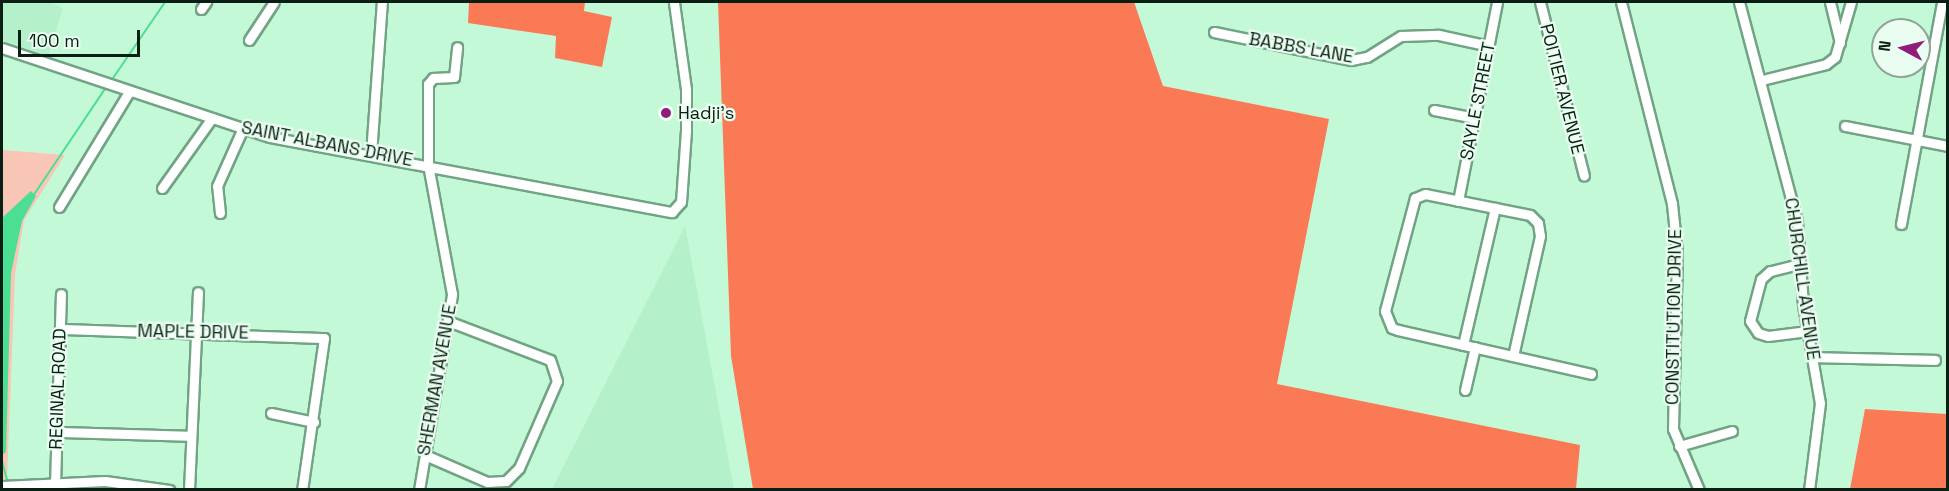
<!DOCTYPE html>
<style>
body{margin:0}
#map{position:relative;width:1949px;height:491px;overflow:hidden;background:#c4f9d7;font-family:"Space Grotesk",sans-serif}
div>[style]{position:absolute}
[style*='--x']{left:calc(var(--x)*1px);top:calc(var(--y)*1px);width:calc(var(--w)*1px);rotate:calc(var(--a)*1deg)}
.built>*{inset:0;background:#b4f1ca}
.green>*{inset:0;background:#f8c5b7}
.forest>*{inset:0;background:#fb7a56}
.water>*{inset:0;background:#4cdf93}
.stream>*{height:2px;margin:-1px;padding:0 1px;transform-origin:1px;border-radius:1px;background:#4cdf93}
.roads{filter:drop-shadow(2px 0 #71a384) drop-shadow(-2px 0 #71a384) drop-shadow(0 2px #71a384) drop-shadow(0 -2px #71a384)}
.street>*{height:9px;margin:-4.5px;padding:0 4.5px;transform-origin:4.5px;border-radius:4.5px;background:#fff}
.dots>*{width:16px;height:16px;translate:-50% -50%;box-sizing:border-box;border:3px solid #e9fef0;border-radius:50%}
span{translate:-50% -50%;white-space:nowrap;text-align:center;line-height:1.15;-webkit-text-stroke:4.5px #e9fef0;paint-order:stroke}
.street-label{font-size:18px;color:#0a1e13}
.poi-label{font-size:18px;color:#0a1e13}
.left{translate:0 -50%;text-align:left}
.frame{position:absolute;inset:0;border:3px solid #0a1e13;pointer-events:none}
.north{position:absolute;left:1871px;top:18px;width:60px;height:60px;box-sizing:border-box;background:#e9fef0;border:2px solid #90a498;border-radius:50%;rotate:277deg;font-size:16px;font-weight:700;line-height:24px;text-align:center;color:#0a1e13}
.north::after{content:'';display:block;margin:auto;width:21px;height:27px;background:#901c7c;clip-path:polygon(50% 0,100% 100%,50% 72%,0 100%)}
.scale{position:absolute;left:18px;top:30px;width:122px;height:27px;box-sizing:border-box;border:3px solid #0a1e13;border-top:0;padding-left:8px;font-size:18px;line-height:21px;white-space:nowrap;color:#0a1e13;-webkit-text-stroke:4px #e9fef0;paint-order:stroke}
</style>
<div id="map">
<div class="built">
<div style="clip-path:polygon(2px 2px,50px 2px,63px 8px,48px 56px,2px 40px)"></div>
<div style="clip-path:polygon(685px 226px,734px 489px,552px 489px)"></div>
</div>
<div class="green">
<div style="clip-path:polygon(2px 150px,65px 155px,24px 220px,15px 274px,7px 479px,2px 479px)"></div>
</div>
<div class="forest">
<div style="clip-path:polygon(469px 2px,585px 2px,584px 11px,612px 17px,602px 67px,555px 58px,556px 36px,468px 23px)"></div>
<div style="clip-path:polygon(718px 2px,1134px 2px,1163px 86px,1329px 119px,1277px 384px,1580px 445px,1576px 489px,753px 489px,731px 356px)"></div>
<div style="clip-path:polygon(1865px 409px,1947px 414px,1947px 489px,1850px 489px)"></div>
</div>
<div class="water">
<div style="clip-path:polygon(31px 191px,36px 196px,22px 221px,11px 273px,6px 452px,2px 455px,2px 218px)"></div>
</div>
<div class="stream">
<div style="--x:111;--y:81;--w:96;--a:-55.6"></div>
<div style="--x:33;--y:196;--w:133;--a:-56.1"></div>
<div style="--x:2;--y:461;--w:24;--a:75"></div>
</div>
<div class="roads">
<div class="street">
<div style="--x:1540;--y:2;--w:179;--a:75.8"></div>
<div style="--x:1621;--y:2;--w:208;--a:75.8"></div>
<div style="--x:1672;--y:204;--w:48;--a:84.1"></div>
<div style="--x:1677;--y:252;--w:177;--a:91.3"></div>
<div style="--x:1673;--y:429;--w:66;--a:66.9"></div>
<div style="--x:1739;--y:2;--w:227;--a:75.2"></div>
<div style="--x:1797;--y:221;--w:84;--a:85.9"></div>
<div style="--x:1803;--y:305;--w:99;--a:80.2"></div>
<div style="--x:1820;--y:403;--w:88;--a:97.2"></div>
<div style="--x:1830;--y:2;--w:42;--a:76.3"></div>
<div style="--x:201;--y:9;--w:9;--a:-54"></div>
<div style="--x:1214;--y:32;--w:140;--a:11.6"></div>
<div style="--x:1351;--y:60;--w:16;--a:-11"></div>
<div style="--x:1367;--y:57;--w:40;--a:-32"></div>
<div style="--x:1401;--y:36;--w:38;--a:-2"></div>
<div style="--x:1439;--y:35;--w:51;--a:12.4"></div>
<div style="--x:249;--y:40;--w:45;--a:-56.7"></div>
<div style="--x:2;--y:48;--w:282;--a:18.4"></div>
<div style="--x:270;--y:137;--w:409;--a:10.6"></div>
<div style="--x:672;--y:212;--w:13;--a:-48"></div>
<div style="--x:681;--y:202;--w:72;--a:-86"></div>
<div style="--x:686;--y:130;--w:41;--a:-90"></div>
<div style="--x:686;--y:89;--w:88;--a:-97.9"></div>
<div style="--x:1762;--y:80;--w:66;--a:-14"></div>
<div style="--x:1826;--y:64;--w:11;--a:-38"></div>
<div style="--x:1835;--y:57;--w:57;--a:-73.8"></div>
<div style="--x:1434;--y:110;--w:42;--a:11"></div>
<div style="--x:1845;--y:126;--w:105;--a:11"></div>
<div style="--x:371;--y:154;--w:152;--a:-85.9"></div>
<div style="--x:162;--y:188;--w:86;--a:-54.5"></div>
<div style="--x:1458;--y:201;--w:203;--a:-78.9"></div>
<div style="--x:59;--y:207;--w:135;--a:-58.7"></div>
<div style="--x:220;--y:213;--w:27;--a:-96"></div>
<div style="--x:217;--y:186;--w:64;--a:-65.9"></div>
<div style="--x:1901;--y:224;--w:226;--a:-79.5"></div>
<div style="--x:1799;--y:264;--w:30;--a:166"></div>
<div style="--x:1770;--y:271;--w:12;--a:138"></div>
<div style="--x:1761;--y:279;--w:43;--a:104.7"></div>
<div style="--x:1750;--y:321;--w:14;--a:56"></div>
<div style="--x:1758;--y:333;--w:10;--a:17"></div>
<div style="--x:1768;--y:336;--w:40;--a:-7.1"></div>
<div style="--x:61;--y:329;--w:263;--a:2"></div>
<div style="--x:324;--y:338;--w:154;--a:98.2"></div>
<div style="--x:1463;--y:345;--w:141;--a:-76.9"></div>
<div style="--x:1513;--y:356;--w:123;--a:-77.3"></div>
<div style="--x:1540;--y:236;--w:13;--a:-99"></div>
<div style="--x:1538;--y:223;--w:11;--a:-135"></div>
<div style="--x:1530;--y:215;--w:107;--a:-168.7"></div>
<div style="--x:1425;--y:194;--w:11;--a:158"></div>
<div style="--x:1415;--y:198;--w:117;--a:104.9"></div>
<div style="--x:1385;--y:311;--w:18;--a:68"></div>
<div style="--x:1392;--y:328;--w:6;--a:18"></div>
<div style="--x:1398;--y:330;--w:198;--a:12.8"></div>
<div style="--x:1813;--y:357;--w:122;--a:1.4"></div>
<div style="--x:1465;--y:390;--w:44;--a:-76.9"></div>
<div style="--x:271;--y:413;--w:44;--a:11.8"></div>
<div style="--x:57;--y:432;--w:134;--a:1.7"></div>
<div style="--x:1679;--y:446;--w:55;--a:-15.8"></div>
<div style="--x:425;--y:455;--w:68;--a:23.5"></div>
<div style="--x:487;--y:482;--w:19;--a:-3"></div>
<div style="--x:506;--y:481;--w:18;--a:-45"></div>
<div style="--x:519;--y:468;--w:95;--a:-66.4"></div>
<div style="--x:557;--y:381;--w:22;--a:-108"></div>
<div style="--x:550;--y:360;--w:109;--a:-159.1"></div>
<div style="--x:55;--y:484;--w:190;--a:-88.2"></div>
<div style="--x:2;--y:486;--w:103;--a:-2.8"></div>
<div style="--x:105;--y:481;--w:65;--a:8"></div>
<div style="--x:189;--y:490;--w:198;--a:-87.4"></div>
<div style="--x:419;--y:490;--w:199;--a:-80.4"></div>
<div style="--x:452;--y:294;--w:132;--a:-100.5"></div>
<div style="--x:428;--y:164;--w:80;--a:-90"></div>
<div style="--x:428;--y:84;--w:8;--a:-50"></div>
<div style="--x:433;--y:78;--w:21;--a:-3"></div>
<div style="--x:454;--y:77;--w:30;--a:-84"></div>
</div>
</div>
<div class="dots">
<div style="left:666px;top:113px;background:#901c7c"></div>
</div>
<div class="street-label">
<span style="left:1301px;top:48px;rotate:10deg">BABBS LANE</span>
<span style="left:1562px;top:89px;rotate:76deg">POITIER AVENUE</span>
<span style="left:1478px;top:101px;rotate:-79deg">SAYLE STREET</span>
<span style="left:327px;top:144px;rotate:11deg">SAINT ALBANS DRIVE</span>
<span style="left:1802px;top:279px;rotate:82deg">CHURCHILL AVENUE</span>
<span style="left:1674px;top:317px;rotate:-89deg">CONSTITUTION DRIVE</span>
<span style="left:193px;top:332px;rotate:1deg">MAPLE DRIVE</span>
<span style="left:437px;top:380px;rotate:-80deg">SHERMAN AVENUE</span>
<span style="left:58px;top:389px;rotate:-88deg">REGINAL ROAD</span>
</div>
<div class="poi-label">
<span class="left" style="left:678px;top:113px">Hadji's</span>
</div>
<div class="frame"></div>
<div class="north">N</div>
<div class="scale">100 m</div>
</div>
